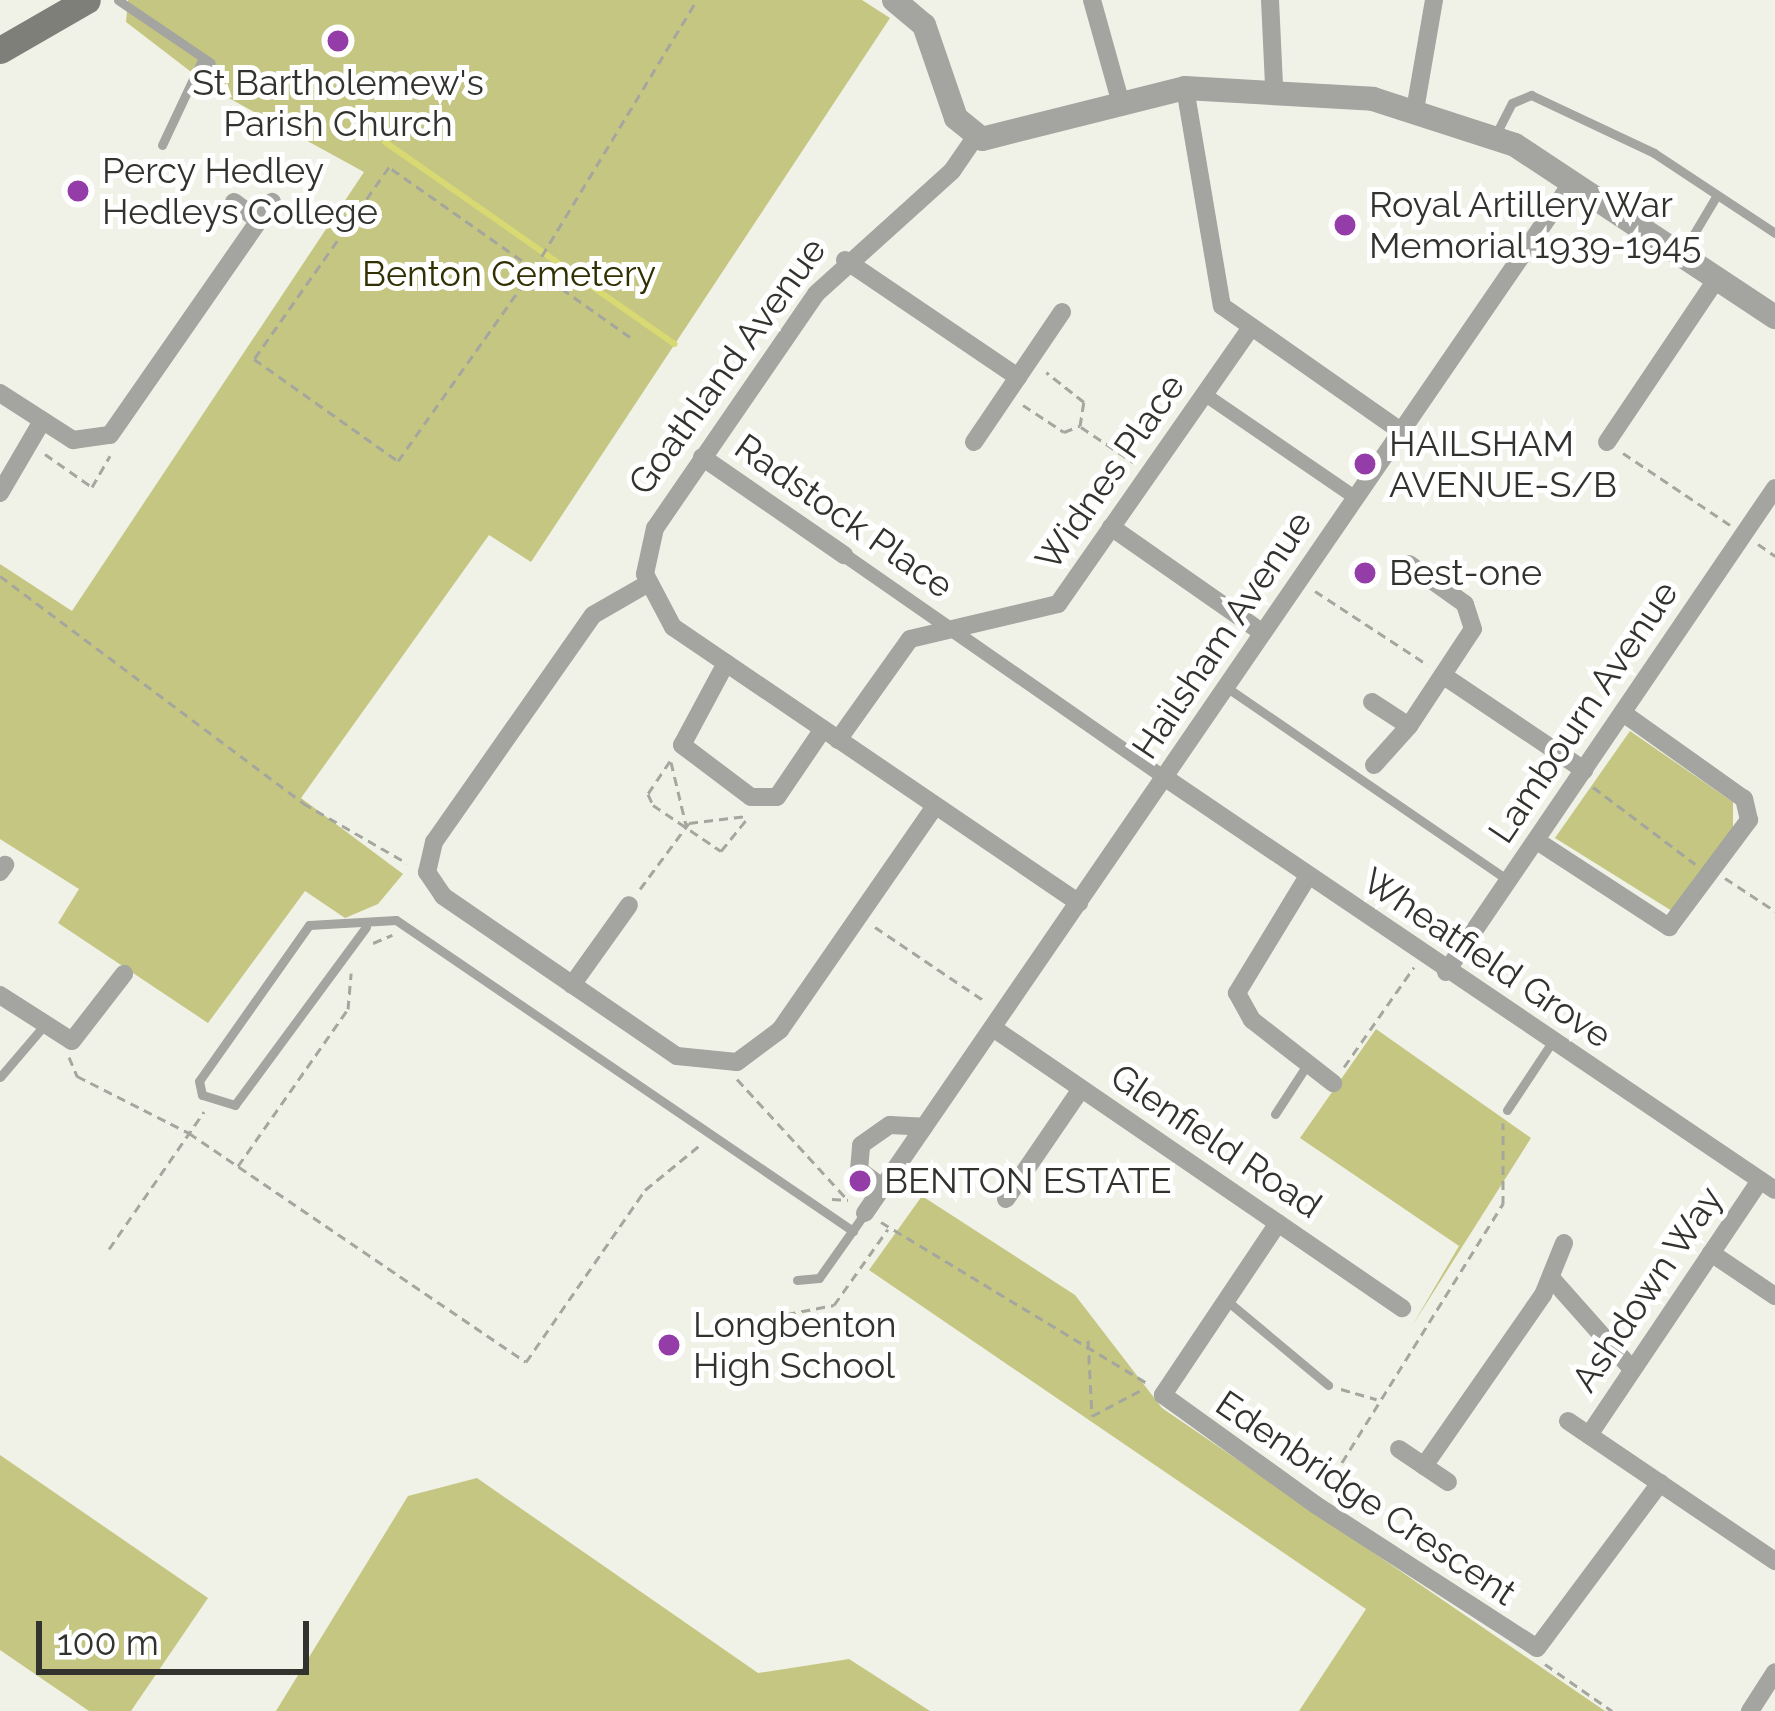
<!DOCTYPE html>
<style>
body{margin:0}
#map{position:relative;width:1775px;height:1711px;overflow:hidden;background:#f1f2e7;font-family:Raleway,sans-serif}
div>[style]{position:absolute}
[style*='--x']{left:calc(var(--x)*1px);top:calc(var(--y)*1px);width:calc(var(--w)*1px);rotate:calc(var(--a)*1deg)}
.green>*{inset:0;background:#c4c682}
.stream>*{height:6px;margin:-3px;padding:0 3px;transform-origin:3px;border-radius:3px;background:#d8d972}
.path>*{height:3px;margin-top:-1.5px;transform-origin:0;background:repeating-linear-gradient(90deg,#a5a69e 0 9px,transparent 0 15px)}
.service>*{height:9px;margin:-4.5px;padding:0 4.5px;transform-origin:4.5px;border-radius:4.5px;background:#a4a4a0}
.pedestrian>*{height:14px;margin:-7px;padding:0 7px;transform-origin:7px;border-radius:7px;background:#a4a4a0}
.minor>*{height:18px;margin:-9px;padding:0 9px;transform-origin:9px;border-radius:9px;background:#a4a4a0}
.tertiary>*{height:24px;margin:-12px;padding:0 12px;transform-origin:12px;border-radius:12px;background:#a4a4a0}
.secondary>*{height:27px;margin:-13.5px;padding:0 13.5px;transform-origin:13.5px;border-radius:13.5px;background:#7f7f79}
.dots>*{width:33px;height:33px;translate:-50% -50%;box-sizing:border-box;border:6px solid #fff;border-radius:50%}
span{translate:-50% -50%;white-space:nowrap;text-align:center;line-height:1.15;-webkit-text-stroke:10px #fff;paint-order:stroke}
.poi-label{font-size:36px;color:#32322e}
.left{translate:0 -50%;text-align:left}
.park-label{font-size:36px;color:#303002}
.street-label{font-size:36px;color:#32322e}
.scale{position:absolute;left:36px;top:1621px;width:273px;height:54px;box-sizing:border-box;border:6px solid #32322e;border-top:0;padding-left:15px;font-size:36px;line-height:42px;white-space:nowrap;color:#32322e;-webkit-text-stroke:9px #fff;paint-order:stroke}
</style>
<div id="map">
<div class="green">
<div style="clip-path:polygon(128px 0,862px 0,890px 18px,531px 562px,489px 535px,301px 798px,403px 874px,378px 904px,345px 918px,305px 891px,208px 1023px,58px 923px,79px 889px,0 839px,0 564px,72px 611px,364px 172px,216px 91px,126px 22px)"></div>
<div style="clip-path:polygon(1630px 731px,1733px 802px,1733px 829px,1672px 911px,1555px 838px)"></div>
<div style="clip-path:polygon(1376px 1029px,1531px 1138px,1412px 1326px,1459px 1246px,1300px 1138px)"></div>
<div style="clip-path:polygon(922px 1196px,1075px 1295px,1162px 1408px,1605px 1711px,1299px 1711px,1366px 1609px,869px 1270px)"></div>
<div style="clip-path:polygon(0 1455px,208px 1598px,131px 1711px,89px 1711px,0 1650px)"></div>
<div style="clip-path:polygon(477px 1478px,758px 1673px,849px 1659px,930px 1711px,276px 1711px,408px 1496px)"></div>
</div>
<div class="stream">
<div style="--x:385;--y:142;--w:353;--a:34.9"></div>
</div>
<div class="path">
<div style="--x:630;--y:337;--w:118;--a:-144.7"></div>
<div style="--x:534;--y:269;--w:177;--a:-144.9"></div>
<div style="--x:389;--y:167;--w:235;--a:125.1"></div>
<div style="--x:254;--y:359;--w:176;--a:35.3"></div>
<div style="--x:398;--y:461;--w:235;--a:-54.7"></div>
<div style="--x:534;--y:269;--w:315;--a:-58.8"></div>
<div style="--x:1023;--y:405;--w:49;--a:33.4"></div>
<div style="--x:1064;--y:432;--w:17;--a:-21"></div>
<div style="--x:1080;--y:426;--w:24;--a:-81"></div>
<div style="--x:1084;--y:402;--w:48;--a:-141.7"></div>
<div style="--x:1081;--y:427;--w:63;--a:33.9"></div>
<div style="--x:1623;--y:453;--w:129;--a:33.9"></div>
<div style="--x:45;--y:454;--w:57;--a:35.1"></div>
<div style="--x:92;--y:487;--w:36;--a:-60"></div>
<div style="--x:1758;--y:544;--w:21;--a:35"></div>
<div style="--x:0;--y:576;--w:379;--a:36.8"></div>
<div style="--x:303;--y:803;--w:120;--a:30"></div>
<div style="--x:1315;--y:591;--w:135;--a:33.2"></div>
<div style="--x:670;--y:761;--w:40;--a:124"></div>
<div style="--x:648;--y:794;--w:12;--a:66"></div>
<div style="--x:653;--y:805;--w:82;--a:34.1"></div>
<div style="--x:721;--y:851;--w:40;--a:-51"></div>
<div style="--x:671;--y:762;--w:65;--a:76.6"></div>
<div style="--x:1593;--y:787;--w:128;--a:37"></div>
<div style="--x:1725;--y:878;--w:60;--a:33.4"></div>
<div style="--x:640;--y:889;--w:82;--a:-53.4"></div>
<div style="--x:689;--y:823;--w:58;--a:-6.9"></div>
<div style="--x:875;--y:927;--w:134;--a:34"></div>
<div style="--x:373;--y:943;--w:21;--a:-23"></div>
<div style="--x:69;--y:1057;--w:21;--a:67"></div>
<div style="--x:77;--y:1076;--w:126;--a:27"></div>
<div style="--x:189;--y:1133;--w:407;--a:34.2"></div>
<div style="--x:526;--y:1362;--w:209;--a:-55.3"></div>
<div style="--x:645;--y:1190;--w:71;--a:-39.3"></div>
<div style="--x:1344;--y:1067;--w:122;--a:-55"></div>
<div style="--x:737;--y:1079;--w:164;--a:47.5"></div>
<div style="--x:238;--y:1166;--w:192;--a:-55"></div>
<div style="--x:348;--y:1009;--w:36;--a:-85"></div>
<div style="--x:832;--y:1199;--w:16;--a:4"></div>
<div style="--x:881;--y:1222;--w:313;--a:31.2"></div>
<div style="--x:109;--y:1249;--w:167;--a:-55.3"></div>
<div style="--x:772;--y:1317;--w:63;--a:-11"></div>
<div style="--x:834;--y:1305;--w:93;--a:-54.6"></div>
<div style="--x:1088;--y:1340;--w:76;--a:87"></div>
<div style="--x:1092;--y:1416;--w:58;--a:-27.9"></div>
<div style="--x:1341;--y:1389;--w:37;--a:16"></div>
<div style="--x:1326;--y:1488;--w:335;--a:-58.1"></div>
<div style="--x:1503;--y:1204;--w:81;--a:-90"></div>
<div style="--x:1545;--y:1664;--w:82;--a:35"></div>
</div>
<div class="service">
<div style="--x:118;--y:0;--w:112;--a:34.1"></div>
<div style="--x:1495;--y:136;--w:37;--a:-63"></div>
<div style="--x:1512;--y:103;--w:21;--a:-23"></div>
<div style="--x:1531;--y:95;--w:136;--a:25.2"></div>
<div style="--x:1654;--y:153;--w:145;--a:33.5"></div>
<div style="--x:162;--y:145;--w:94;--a:-64.8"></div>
<div style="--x:1683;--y:252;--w:66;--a:-59.2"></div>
<div style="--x:1226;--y:687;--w:342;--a:34.4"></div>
<div style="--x:366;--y:927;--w:221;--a:126.4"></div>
<div style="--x:235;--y:1105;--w:34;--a:-163"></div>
<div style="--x:202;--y:1095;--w:14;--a:-102"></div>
<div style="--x:199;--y:1081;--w:191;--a:-54.8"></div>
<div style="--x:309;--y:925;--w:87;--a:-3.3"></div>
<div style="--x:396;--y:920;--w:553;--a:34.24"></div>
<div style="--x:0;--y:1077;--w:63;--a:-49.5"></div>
<div style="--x:1507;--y:1110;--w:82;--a:-56.5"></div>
<div style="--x:1275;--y:1114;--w:59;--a:-56.9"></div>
<div style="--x:797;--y:1280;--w:22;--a:-5"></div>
<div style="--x:819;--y:1278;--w:80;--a:-54.7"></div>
<div style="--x:1226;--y:1300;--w:133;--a:39.8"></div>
</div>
<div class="pedestrian">
<div style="--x:1204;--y:394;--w:184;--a:34.4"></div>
<div style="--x:844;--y:555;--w:389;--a:34.8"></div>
</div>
<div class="minor">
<div style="--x:1092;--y:0;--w:104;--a:74.4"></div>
<div style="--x:1270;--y:0;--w:85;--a:87.3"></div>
<div style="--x:1185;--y:88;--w:221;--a:80.4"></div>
<div style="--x:1222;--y:306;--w:220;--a:35"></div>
<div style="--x:1415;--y:110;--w:112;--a:-80.2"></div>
<div style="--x:976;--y:136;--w:42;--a:124.4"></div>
<div style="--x:952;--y:171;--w:183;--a:137.9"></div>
<div style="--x:816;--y:294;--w:284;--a:124.5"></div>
<div style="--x:655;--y:528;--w:47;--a:102.3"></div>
<div style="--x:645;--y:574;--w:60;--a:62.2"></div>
<div style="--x:673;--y:627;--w:491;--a:34.2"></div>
<div style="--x:234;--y:202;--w:31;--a:37"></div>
<div style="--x:845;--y:260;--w:209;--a:34.1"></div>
<div style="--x:0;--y:393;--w:87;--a:32.8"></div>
<div style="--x:73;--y:440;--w:37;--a:-8"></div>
<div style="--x:110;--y:435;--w:284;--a:-55.2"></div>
<div style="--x:974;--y:442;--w:157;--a:-55.9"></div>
<div style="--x:1607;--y:442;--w:197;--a:-56.1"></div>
<div style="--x:702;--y:457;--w:173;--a:34.6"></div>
<div style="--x:0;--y:493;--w:83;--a:-59.7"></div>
<div style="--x:1111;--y:527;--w:185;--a:34.9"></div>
<div style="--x:647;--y:584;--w:62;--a:150.1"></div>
<div style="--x:593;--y:615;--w:277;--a:125"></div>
<div style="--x:434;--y:842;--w:31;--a:103"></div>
<div style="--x:427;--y:872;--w:29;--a:56"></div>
<div style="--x:443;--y:896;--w:283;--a:34.4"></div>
<div style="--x:677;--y:1056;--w:60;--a:5.7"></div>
<div style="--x:737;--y:1062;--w:54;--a:-36.7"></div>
<div style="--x:780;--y:1030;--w:272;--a:-55.3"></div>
<div style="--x:726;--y:663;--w:93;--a:118.2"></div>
<div style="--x:682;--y:745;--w:86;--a:37"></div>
<div style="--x:751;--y:797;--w:26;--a:0"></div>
<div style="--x:777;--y:797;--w:82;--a:-55.9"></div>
<div style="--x:1444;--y:676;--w:169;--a:33.9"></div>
<div style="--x:1372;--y:702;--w:44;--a:33"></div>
<div style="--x:1409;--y:726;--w:116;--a:-56.6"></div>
<div style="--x:1473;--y:629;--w:26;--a:-108"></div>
<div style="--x:1465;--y:604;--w:69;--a:-144.5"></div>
<div style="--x:838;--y:740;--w:124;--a:-54.5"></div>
<div style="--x:910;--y:639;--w:152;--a:-13.3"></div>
<div style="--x:1058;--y:604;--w:338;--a:-55.1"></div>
<div style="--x:1374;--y:765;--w:52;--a:-48.1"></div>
<div style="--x:1164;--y:777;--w:737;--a:34.06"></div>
<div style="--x:1537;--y:841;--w:158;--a:33.1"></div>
<div style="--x:1669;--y:927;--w:134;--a:-53.2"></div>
<div style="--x:1749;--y:820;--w:22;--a:-103"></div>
<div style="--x:1744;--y:799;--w:148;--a:-144.6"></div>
<div style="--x:0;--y:872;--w:9;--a:-54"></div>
<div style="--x:1308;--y:876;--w:137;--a:121.3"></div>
<div style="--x:1237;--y:993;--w:31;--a:61"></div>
<div style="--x:1252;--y:1020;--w:103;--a:37.9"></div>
<div style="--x:1446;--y:972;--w:585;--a:-55.79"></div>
<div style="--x:572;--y:985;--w:98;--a:-54.5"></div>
<div style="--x:0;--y:995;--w:85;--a:32.6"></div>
<div style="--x:72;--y:1041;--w:85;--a:-52.2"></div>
<div style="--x:993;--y:1028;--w:496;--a:34.4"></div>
<div style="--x:883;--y:1188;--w:30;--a:-143"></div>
<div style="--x:859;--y:1170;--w:25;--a:-85"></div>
<div style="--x:861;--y:1145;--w:35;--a:-35"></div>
<div style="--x:890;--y:1125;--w:34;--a:3"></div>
<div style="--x:1006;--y:1199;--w:133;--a:-55.7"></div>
<div style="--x:865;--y:1213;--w:1252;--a:-55.55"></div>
<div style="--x:1278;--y:1223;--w:207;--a:123.8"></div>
<div style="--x:1163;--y:1395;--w:188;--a:35.7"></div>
<div style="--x:1316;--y:1505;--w:263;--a:32.9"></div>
<div style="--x:1537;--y:1648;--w:206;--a:-53.3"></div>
<div style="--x:1711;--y:1253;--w:77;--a:33.9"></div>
<div style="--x:1552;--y:1279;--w:120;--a:48.4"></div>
<div style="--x:1568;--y:1421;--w:250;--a:34.1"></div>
<div style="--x:1589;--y:1435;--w:306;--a:-56.1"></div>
<div style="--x:1399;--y:1449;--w:59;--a:34"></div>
<div style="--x:1424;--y:1466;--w:208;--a:-55.2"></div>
<div style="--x:1543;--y:1295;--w:56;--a:-68"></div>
<div style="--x:1750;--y:1711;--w:46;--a:-57.3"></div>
</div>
<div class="tertiary">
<div style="--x:894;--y:0;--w:39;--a:40"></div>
<div style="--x:924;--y:25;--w:98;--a:71"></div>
<div style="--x:956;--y:118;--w:33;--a:39"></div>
<div style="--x:982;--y:139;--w:209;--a:-14.1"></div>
<div style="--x:1185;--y:88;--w:188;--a:3.3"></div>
<div style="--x:1373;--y:99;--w:149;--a:17.9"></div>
<div style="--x:1515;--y:145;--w:312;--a:33.5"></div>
</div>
<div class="secondary">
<div style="--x:0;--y:50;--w:100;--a:-29.9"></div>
</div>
<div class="dots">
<div style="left:338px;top:41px;background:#943ca8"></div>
<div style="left:78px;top:191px;background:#943ca8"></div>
<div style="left:1345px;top:225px;background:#943ca8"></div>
<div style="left:1365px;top:464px;background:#943ca8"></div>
<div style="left:1365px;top:573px;background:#943ca8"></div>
<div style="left:860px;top:1181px;background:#943ca8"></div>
<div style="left:669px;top:1345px;background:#943ca8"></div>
</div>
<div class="poi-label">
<span style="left:338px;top:103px">St Bartholemew's<br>Parish Church</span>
<span class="left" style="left:102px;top:191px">Percy Hedley<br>Hedleys College</span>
<span class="left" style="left:1369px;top:225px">Royal Artillery War<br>Memorial 1939-1945</span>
<span class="left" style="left:1389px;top:464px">HAILSHAM<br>AVENUE-S/B</span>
<span class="left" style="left:1389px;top:573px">Best-one</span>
<span class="left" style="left:884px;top:1181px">BENTON ESTATE</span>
<span class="left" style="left:693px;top:1345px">Longbenton<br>High School</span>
</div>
<div class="park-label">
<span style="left:509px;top:274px">Benton Cemetery</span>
</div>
<div class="street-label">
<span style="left:727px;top:366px;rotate:-54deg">Goathland Avenue</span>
<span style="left:1110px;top:472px;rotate:-55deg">Widnes Place</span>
<span style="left:844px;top:516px;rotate:35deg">Radstock Place</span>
<span style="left:1222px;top:635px;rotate:-56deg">Hailsham Avenue</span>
<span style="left:1583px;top:712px;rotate:-56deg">Lambourn Avenue</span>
<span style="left:1487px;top:958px;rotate:34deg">Wheatfield Grove</span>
<span style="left:1216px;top:1141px;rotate:34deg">Glenfield Road</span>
<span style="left:1647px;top:1289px;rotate:-56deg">Ashdown Way</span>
<span style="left:1366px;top:1498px;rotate:34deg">Edenbridge Crescent</span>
</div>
<div class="scale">100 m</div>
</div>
